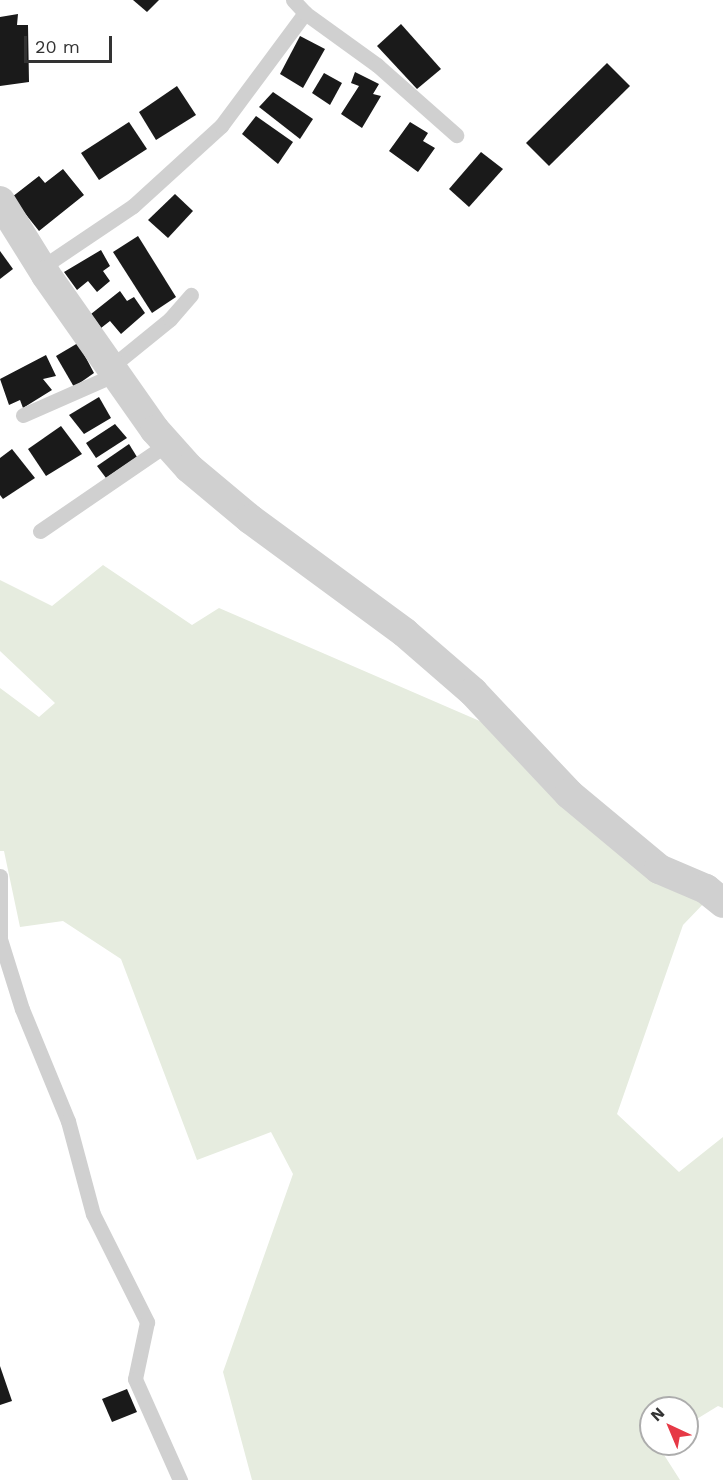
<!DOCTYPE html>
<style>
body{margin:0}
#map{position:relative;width:723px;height:1480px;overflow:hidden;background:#fff;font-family:"Work Sans",sans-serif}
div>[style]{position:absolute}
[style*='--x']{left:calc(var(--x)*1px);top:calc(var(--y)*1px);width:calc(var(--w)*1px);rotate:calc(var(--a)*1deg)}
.green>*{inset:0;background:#e6ecdf}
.building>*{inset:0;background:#1a1a1a}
.lane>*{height:15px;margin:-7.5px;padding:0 7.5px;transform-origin:7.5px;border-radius:7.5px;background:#d0d0d0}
.street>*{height:30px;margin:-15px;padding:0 15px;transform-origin:15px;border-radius:15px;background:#d0d0d0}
span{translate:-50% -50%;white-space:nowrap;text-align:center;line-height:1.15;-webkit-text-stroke:6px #fff;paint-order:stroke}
.north{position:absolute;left:639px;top:1396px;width:60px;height:60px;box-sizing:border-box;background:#fff;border:2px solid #adadad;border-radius:50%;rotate:316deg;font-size:16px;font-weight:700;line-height:24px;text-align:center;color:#333}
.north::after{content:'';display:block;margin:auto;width:21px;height:27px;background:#e63946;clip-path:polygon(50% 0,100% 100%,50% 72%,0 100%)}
.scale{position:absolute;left:24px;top:36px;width:88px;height:27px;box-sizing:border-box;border:3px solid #333;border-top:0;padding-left:8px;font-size:18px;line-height:21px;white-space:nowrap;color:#333;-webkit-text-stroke:4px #fff;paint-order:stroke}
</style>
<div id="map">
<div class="green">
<div style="clip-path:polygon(103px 565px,192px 625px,219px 608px,482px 722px,707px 900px,683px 925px,617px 1114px,679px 1172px,723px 1137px,723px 1408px,718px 1406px,687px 1425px,687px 1408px,651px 1408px,651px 1444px,662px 1444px,659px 1447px,680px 1480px,252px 1480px,223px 1372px,293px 1174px,271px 1132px,197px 1160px,121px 959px,63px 921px,20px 927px,4px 851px,0 851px,0 688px,39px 717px,55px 703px,0 651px,0 580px,52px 606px)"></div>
</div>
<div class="building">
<div style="clip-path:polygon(133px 0,159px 0,147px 12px)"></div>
<div style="clip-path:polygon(18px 14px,17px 25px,28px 25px,29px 82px,0 86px,0 17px)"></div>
<div style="clip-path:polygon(401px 24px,441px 69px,417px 89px,377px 46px)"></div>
<div style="clip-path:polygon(300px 36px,325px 49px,303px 88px,280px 74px)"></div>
<div style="clip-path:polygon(607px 63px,630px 86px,549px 166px,526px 143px)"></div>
<div style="clip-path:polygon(355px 72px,379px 84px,373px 94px,381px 96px,362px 128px,341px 114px,359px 86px,351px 83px)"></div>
<div style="clip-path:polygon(324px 73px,342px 83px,330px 105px,312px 93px)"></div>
<div style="clip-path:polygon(177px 86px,196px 115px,156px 140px,139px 112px)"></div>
<div style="clip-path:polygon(273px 92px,313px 119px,300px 139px,259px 107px)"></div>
<div style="clip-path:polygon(256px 116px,293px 142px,278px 164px,242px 134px)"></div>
<div style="clip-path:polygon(129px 122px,147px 149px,99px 180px,81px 153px)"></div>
<div style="clip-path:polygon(410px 122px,428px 133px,423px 141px,435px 148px,418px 172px,389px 151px)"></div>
<div style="clip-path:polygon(481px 152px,503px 169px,469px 207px,449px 189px)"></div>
<div style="clip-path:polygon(63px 169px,84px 195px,39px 231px,12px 197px,39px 176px,45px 183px)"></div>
<div style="clip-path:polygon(175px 194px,193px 211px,168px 238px,148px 220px)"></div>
<div style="clip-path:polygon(138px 236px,176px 297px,152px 313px,113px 252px)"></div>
<div style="clip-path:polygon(101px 250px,110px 266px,103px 271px,110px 281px,97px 292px,88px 281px,77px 290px,64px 272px)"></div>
<div style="clip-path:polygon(0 251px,13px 269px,0 279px)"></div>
<div style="clip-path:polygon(120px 291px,127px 301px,134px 297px,145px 313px,121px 334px,110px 321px,101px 328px,91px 314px)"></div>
<div style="clip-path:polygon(78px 343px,94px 373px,74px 387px,56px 356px)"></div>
<div style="clip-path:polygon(46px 355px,56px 376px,43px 379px,52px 390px,23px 408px,20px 400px,9px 405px,0 379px)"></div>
<div style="clip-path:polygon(99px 397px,111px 418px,84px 434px,69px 415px)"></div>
<div style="clip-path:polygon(115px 424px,127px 438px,96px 458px,86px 443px)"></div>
<div style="clip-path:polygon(61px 426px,82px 454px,46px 476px,28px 449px)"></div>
<div style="clip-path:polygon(129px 444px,137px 457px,106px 478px,97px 466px)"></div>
<div style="clip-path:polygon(12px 449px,35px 478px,3px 499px,0 495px,0 458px)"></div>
<div style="clip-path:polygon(0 1366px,12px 1401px,0 1405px)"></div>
<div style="clip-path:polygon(127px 1389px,137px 1412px,112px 1422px,102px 1399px)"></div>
</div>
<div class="lane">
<div style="--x:293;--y:0;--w:18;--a:47"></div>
<div style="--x:41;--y:268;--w:111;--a:-34"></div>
<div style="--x:133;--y:206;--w:119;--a:-42.3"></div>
<div style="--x:221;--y:126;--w:141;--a:-53.4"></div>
<div style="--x:305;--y:13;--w:89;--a:35.8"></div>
<div style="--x:377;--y:65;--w:106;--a:41.5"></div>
<div style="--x:111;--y:367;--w:76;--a:-39.1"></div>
<div style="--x:170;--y:319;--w:32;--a:-49"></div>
<div style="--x:23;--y:415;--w:102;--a:-23.8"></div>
<div style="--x:40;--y:531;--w:154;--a:-34.4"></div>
<div style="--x:0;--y:876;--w:63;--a:90"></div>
<div style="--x:0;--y:939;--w:73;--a:72.6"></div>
<div style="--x:22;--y:1009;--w:121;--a:67.7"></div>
<div style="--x:68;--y:1121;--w:96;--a:75"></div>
<div style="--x:93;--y:1214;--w:121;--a:63.4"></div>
<div style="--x:147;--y:1322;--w:58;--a:101.9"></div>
<div style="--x:135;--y:1379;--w:111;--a:66"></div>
</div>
<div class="street">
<div style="--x:0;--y:201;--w:87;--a:58.1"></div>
<div style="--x:46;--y:275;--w:189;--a:54.9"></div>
<div style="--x:155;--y:430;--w:51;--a:48.2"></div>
<div style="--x:189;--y:468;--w:80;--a:39.9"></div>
<div style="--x:250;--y:519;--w:192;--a:36.3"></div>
<div style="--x:405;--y:633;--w:90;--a:40.9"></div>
<div style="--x:473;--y:692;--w:140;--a:46.7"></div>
<div style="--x:569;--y:794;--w:117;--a:39.8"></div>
<div style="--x:659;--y:869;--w:51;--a:23.1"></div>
<div style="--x:706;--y:889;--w:22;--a:39"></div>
</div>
<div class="north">N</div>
<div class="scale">20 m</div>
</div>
